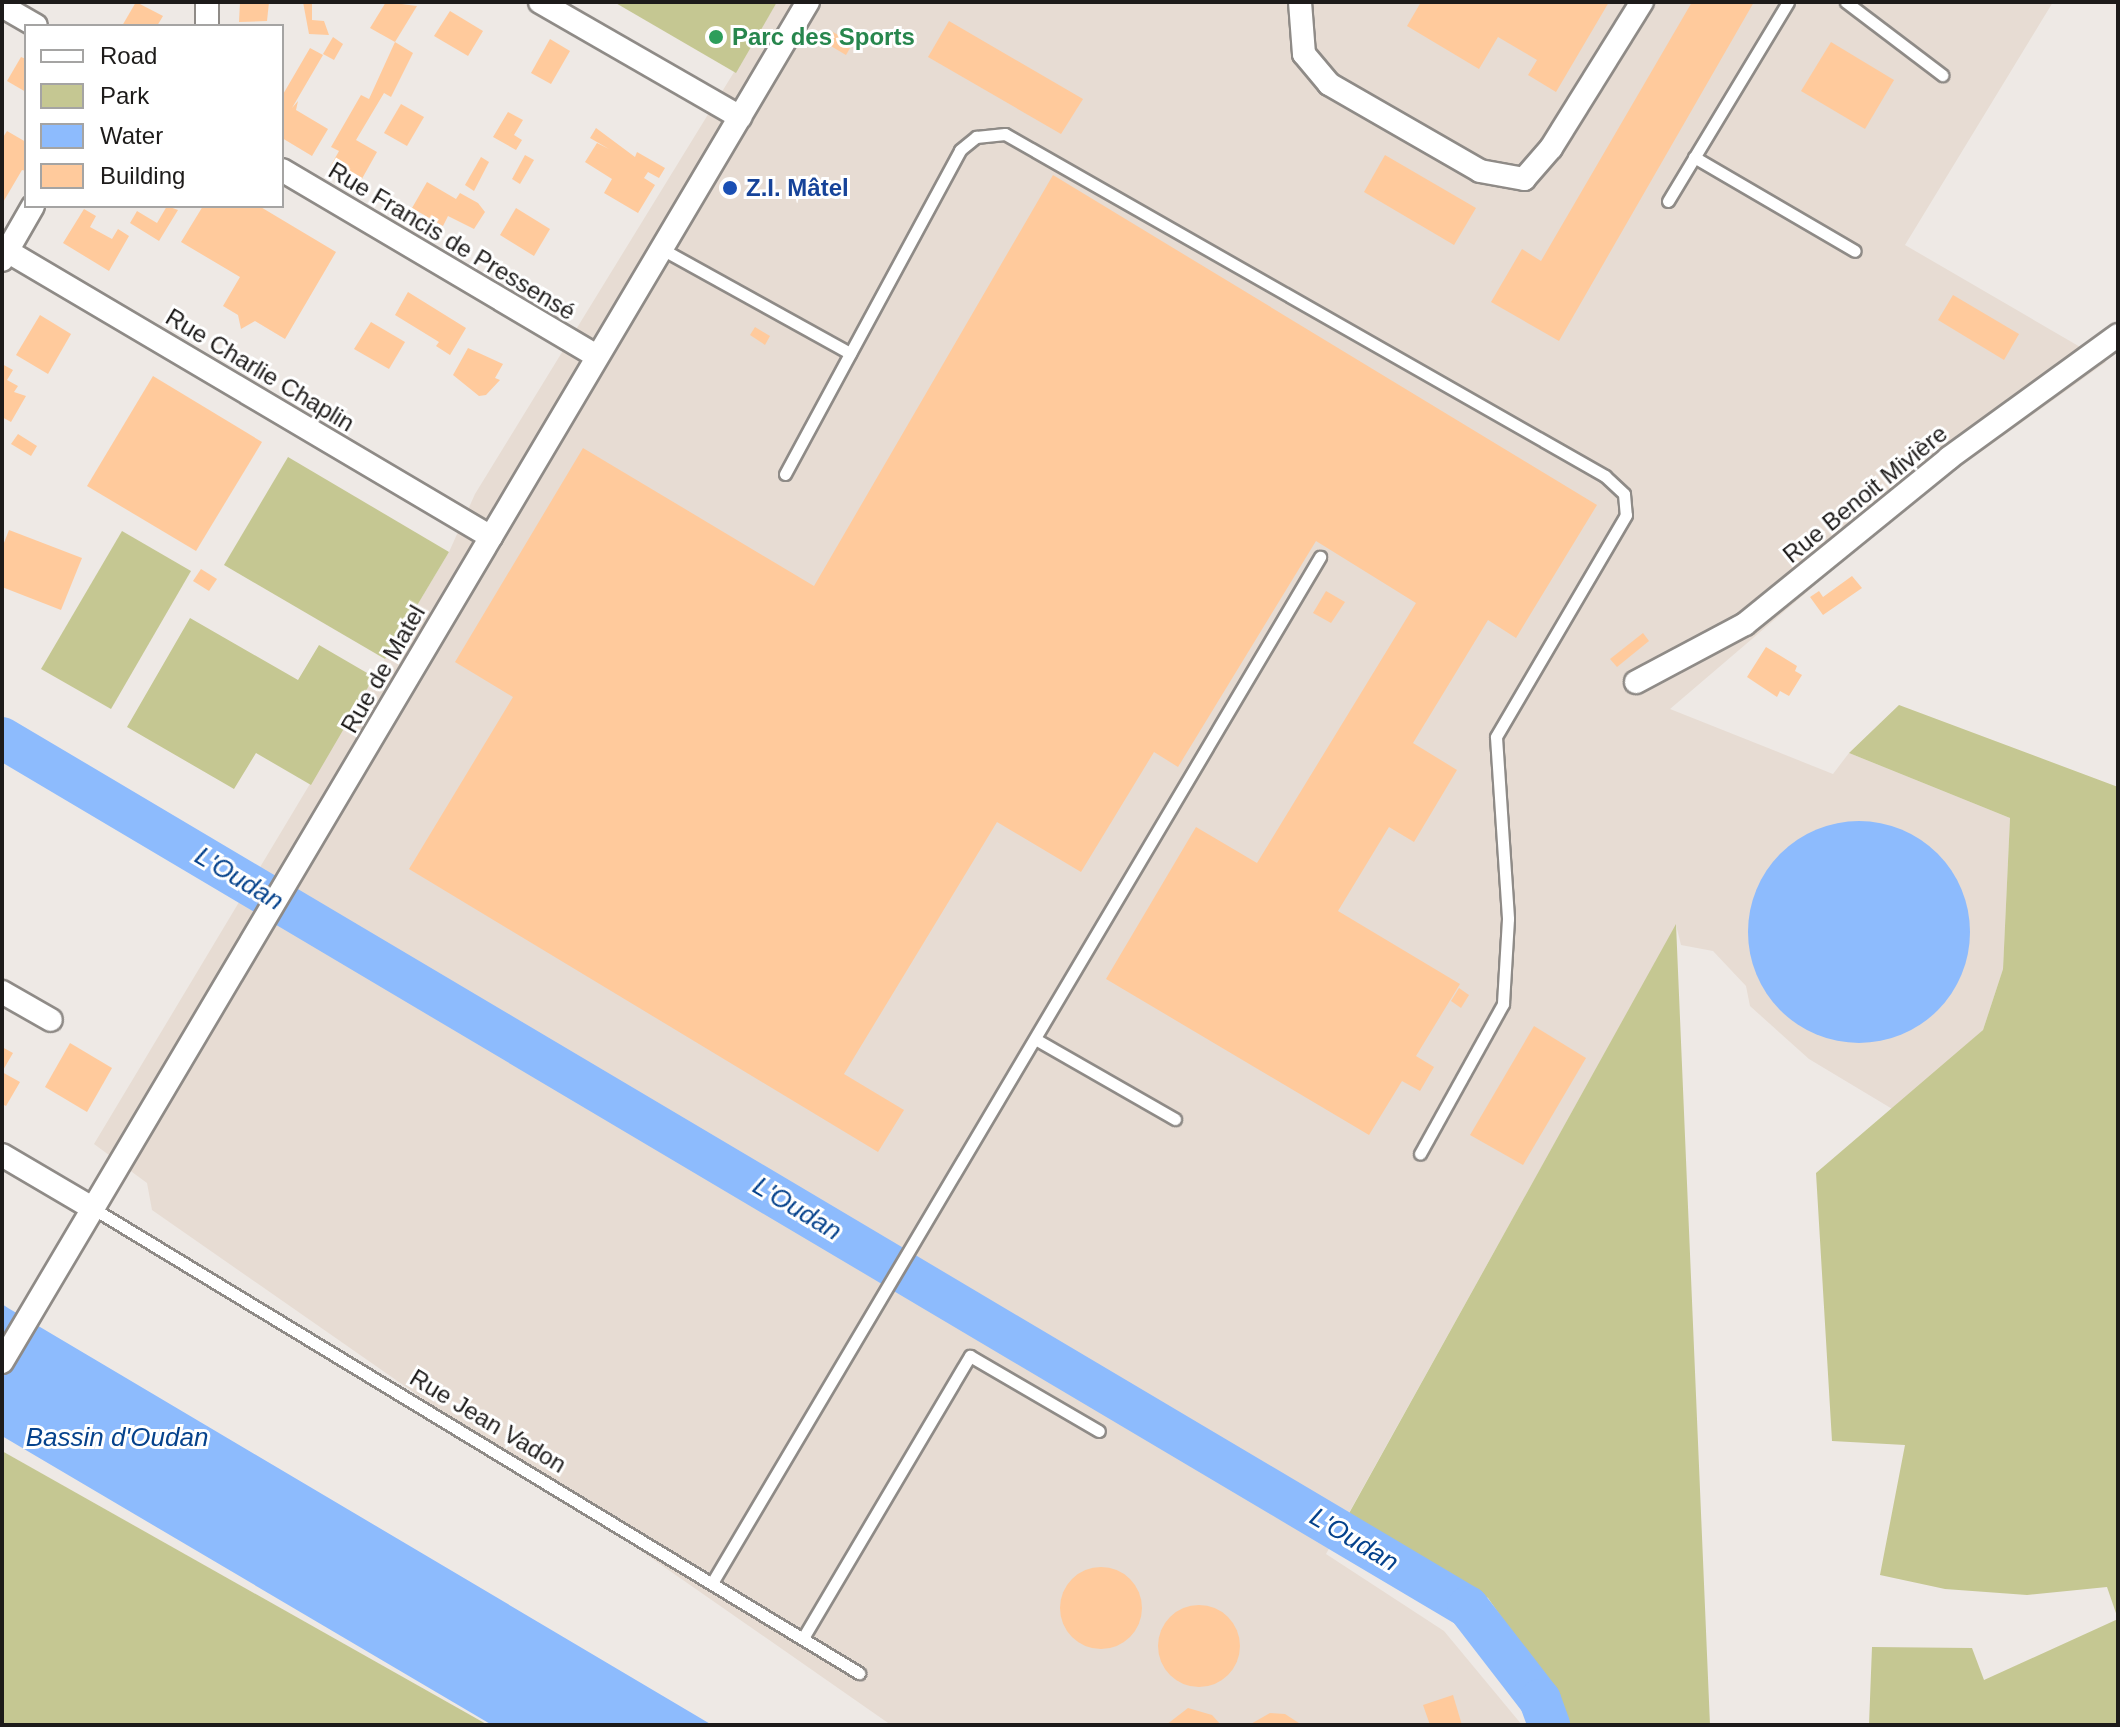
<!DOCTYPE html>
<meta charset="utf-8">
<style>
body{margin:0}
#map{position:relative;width:2120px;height:1727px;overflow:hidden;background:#eee9e5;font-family:Arial,sans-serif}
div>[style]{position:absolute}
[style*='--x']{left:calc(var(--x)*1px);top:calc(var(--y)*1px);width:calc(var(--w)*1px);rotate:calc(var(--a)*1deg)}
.built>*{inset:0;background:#e7dcd3}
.green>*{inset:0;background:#c5c792}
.water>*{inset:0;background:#8dbbfd}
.round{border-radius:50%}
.river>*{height:42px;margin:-21px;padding:0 21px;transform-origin:21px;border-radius:21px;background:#8dbbfd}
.building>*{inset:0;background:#ffca9c}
.roads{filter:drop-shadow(2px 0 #8f8b87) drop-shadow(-2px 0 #8f8b87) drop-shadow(0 2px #8f8b87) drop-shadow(0 -2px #8f8b87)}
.lane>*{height:11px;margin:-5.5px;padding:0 5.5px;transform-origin:5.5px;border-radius:5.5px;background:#fff}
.street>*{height:22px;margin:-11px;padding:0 11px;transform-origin:11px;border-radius:11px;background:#fff}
.dots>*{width:22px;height:22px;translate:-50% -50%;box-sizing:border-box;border:4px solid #fff;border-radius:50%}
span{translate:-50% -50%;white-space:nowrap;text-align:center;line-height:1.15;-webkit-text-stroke:6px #fff;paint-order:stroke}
.leisure-label{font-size:24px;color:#27864d;font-weight:700}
.left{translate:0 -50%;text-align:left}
.transit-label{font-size:24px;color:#164399;font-weight:700}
.street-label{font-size:24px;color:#1d1b1a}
.water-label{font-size:26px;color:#05428c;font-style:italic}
.frame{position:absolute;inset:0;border:4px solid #1d1b1a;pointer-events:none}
.legend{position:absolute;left:24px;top:24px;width:260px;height:184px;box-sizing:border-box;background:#fff;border:2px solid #a5a4a3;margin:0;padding:10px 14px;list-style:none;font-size:24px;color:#1d1b1a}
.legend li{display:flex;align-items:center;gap:16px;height:40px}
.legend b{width:40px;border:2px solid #a5a4a3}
</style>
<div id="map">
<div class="built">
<div style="clip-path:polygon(777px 2px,2053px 2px,1905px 245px,2106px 362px,1918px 497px,1670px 709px,1833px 774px,1849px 753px,2010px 818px,2003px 969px,1983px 1030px,1894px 1110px,1809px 1059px,1750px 1006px,1746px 986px,1713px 951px,1681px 945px,1676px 925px,1326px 1554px,1444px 1631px,1522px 1725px,891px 1725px,152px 1210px,147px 1183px,94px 1144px,449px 552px,475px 494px)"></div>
</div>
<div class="green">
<div style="clip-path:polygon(614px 2px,777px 2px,736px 73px)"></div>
<div style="clip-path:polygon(288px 457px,449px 552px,385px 659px,224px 565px)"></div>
<div style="clip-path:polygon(122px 531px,191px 571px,111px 709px,41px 669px)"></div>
<div style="clip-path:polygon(190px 618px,298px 680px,319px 645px,374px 677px,311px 785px,256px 753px,234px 789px,127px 727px)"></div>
<div style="clip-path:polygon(1899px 705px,2118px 787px,2118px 1619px,2107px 1587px,2027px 1595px,1945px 1589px,1880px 1575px,1905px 1445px,1832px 1441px,1816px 1173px,1983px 1030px,2003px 969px,2010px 818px,1849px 753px)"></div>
<div style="clip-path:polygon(1676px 924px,1710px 1725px,1566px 1725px,1553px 1691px,1488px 1598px,1347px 1517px)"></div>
<div style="clip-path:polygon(2px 1451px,488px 1725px,2px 1725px)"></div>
<div style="clip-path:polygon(2118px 1619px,2118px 1722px,2112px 1725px,1869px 1725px,1872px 1647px,1972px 1648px,1984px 1680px)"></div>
</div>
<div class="water">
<div class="round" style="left:1748px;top:821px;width:222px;height:222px"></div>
<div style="clip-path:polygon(2px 1304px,8px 1308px,712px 1725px,492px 1725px,2px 1436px)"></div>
</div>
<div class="river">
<div style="--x:2;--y:738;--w:1704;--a:30.66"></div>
<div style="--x:1468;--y:1607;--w:118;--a:52.3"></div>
<div style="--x:1540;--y:1700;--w:27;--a:70"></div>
</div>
<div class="building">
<div style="clip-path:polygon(136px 2px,163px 16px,157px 26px,122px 26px)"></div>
<div style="clip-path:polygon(240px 2px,269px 2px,267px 21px,239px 22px)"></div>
<div style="clip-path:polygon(303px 2px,312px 2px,312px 20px,324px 21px,329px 35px,309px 34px)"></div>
<div style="clip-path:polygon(386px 2px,417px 6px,395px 42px,370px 28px)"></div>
<div style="clip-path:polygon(1421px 2px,1609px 2px,1556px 92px,1528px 75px,1537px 60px,1498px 37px,1479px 69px,1407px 26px)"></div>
<div style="clip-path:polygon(1692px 2px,1754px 2px,1559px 341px,1491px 302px,1522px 249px,1541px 261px)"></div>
<div style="clip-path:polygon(450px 11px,483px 31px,468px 56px,434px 36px)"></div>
<div style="clip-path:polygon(949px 21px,1083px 99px,1061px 134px,928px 57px)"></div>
<div style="clip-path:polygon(831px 31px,853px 43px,846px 55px,824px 42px)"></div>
<div style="clip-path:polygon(333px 37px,343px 44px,334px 60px,323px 54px)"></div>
<div style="clip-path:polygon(550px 39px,570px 51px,551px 84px,531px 73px)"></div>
<div style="clip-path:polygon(395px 42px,413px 53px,391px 97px,384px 93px,356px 140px,377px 152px,359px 184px,330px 167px,339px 151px,331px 147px,361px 95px,369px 99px)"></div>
<div style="clip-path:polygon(1831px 42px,1894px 80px,1865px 129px,1801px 91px)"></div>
<div style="clip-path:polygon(310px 48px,323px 55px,292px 108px,298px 101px,296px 110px,328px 129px,312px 156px,282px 138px,282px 96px)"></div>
<div style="clip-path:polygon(21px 57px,26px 59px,26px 92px,7px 81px)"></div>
<div style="clip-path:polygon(401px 104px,424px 117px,407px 146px,384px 133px)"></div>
<div style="clip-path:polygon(508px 112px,523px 120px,514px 135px,522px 140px,516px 150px,493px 137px)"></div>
<div style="clip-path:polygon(596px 128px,635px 157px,637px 152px,665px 168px,659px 178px,648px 172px,644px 178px,655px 185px,638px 213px,604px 193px,612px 179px,585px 162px,597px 143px,609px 149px,590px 138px)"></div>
<div style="clip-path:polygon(7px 131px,26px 142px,26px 171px,22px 170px,2px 204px,2px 139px)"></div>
<div style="clip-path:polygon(525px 155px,534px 160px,520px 184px,512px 179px)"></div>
<div style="clip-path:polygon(1385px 155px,1476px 208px,1454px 245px,1364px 192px)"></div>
<div style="clip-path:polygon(481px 157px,489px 162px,474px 191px,465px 185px)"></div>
<div style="clip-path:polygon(1053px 175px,1597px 505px,1516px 638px,1488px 620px,1413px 743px,1457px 770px,1414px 842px,1389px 827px,1338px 911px,1460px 984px,1416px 1056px,1434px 1067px,1420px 1091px,1402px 1081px,1369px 1135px,1106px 979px,1196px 827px,1257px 863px,1416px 603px,1316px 541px,1178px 767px,1154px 752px,1081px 872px,997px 822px,844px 1074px,904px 1110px,878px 1152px,409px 869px,513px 697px,455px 662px,583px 448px,814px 586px)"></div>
<div style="clip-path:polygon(427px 182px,456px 199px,460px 193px,478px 203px,485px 212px,474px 229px,448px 216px,443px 226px,412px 208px)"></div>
<div style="clip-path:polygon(167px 206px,178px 210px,159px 241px,130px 223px,137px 211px,157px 223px)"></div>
<div style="clip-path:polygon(203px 206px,259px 206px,336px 252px,285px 339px,255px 321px,241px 329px,238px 315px,223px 306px,240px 277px,181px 242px)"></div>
<div style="clip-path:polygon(516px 208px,550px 229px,534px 256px,500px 235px)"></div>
<div style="clip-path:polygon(84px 209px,96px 216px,90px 227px,112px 239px,118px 229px,129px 236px,109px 271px,63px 243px)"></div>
<div style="clip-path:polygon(408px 292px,466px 328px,450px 355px,436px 346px,439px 342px,395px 315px)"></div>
<div style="clip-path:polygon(1953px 295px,2019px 334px,2004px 360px,1938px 320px)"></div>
<div style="clip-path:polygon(40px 315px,71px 334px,48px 374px,16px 355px)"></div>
<div style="clip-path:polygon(371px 322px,405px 342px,389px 369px,354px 349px)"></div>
<div style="clip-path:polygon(755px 327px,770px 336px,765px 345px,750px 335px)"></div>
<div style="clip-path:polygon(468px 348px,503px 364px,495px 378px,500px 380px,486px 395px,479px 396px,453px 375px)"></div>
<div style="clip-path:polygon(2px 364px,13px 370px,7px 380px,18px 386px,14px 392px,26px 396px,11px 422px,2px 417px)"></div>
<div style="clip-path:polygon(153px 376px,262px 442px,196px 551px,87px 486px)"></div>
<div style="clip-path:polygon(18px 434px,37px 446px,31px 456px,11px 444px)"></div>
<div style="clip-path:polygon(9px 530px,82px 558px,61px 610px,2px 587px,2px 548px)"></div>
<div style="clip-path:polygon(201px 569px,217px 579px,209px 591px,193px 581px)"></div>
<div style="clip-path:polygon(1852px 576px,1862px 588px,1823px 615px,1810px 597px,1819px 591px,1823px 597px)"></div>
<div style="clip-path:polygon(1326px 591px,1345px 602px,1331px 623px,1313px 613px)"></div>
<div style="clip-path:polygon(1643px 633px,1649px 641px,1617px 667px,1610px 659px)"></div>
<div style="clip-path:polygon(1766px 647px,1797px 666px,1795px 671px,1802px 675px,1789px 696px,1780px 691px,1777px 697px,1747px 677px)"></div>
<div style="clip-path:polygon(1459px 988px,1469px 995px,1461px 1008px,1451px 1001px)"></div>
<div style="clip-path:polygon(1534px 1026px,1586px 1058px,1523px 1165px,1470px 1135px)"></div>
<div style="clip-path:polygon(70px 1043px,112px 1068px,87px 1112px,45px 1087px)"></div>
<div style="clip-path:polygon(2px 1047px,13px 1053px,2px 1072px,20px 1082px,6px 1106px,2px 1104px)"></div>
<div class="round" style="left:1060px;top:1567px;width:82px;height:82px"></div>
<div class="round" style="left:1158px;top:1605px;width:82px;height:82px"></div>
<div style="clip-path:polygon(1453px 1695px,1462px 1725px,1430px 1725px,1423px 1705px)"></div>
<div style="clip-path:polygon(1188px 1708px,1212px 1715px,1221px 1725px,1166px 1725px)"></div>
<div style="clip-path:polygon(1270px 1713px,1285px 1714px,1302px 1725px,1249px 1725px)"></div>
</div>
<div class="roads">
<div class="lane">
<div style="--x:1846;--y:2;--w:121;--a:37.2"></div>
<div style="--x:1694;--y:157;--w:186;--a:30.3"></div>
<div style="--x:1668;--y:201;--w:232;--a:-58.9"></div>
<div style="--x:662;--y:249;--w:215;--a:29"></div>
<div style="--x:785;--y:474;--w:368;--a:-61.6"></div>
<div style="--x:960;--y:150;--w:21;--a:-39"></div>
<div style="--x:976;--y:137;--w:29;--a:-6"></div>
<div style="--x:1005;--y:134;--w:691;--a:29.68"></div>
<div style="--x:1605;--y:476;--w:26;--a:43"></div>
<div style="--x:1624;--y:494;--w:21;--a:85"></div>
<div style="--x:1626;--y:515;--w:257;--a:120.4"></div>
<div style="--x:1496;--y:737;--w:182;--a:86.2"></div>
<div style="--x:1508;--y:919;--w:85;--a:93.4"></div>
<div style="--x:1503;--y:1004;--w:171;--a:119"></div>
<div style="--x:1037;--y:1040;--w:159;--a:29.8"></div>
<div style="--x:94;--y:1209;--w:895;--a:31.24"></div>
<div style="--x:712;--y:1583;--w:1193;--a:-59.35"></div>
<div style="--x:803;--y:1638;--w:328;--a:-59.4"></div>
<div style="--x:970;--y:1356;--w:149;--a:30.2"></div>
</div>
<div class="street">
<div style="--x:540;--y:2;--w:231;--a:29.9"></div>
<div style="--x:1300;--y:2;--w:52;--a:85.6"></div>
<div style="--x:1304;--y:54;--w:39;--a:50"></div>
<div style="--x:1329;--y:84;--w:174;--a:29.9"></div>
<div style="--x:1480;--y:171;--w:45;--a:10.3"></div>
<div style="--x:1524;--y:179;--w:41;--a:-48.9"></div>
<div style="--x:1551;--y:148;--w:172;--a:-58.1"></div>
<div style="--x:2;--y:6;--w:39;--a:30"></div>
<div style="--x:207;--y:26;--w:24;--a:-90"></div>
<div style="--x:282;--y:170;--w:365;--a:30.6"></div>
<div style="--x:2;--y:248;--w:568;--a:30.58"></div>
<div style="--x:2;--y:260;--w:62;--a:-60.1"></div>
<div style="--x:1636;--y:682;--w:123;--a:-28"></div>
<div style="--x:1745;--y:624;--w:263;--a:-39.1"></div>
<div style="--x:1949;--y:458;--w:209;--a:-36"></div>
<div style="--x:2;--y:992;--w:56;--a:29.7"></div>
<div style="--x:2;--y:1155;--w:107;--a:30.4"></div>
<div style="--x:2;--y:1362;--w:1581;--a:-59.35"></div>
</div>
</div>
<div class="dots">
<div style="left:716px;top:37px;background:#2e9e5b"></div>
<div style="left:730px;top:188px;background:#1a4fb4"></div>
</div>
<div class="leisure-label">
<span class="left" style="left:732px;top:37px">Parc des Sports</span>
</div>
<div class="transit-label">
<span class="left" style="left:746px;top:188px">Z.I. Mâtel</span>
</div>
<div class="street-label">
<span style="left:452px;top:241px;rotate:31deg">Rue Francis de Pressensé</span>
<span style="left:260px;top:370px;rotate:31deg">Rue Charlie Chaplin</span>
<span style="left:1865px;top:494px;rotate:-39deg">Rue Benoit Mivière</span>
<span style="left:383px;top:669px;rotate:-60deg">Rue de Matel</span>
<span style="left:488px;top:1421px;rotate:31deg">Rue Jean Vadon</span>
</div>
<div class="water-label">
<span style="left:239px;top:879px;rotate:31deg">L'Oudan</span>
<span style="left:797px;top:1209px;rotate:31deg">L'Oudan</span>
<span style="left:117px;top:1438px">Bassin d'Oudan</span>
<span style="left:1354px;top:1540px;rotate:31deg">L'Oudan</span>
</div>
<div class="frame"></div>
<ul class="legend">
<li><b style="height:10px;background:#fff"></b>Road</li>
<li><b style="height:22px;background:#c5c792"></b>Park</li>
<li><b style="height:22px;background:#8dbbfd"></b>Water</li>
<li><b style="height:22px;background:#ffca9c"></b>Building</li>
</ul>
</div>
